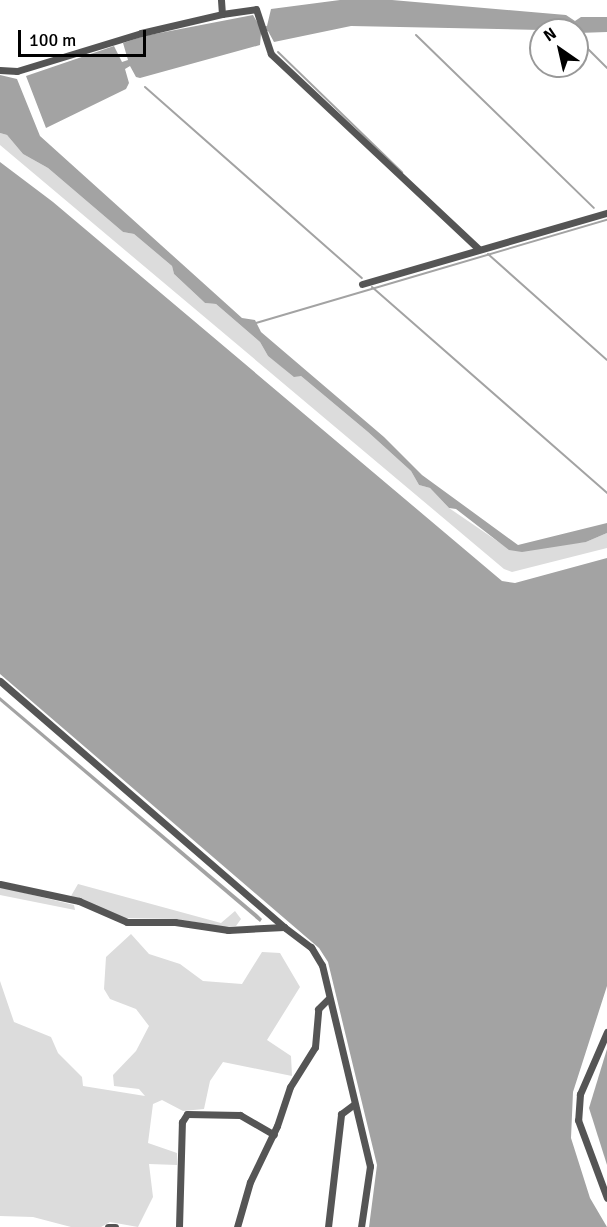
<!DOCTYPE html>
<style>
body{margin:0}
#map{position:relative;width:607px;height:1227px;overflow:hidden;background:#fff;font-family:Signika,sans-serif}
div>[style]{position:absolute}
[style*='--x']{left:calc(var(--x)*1px);top:calc(var(--y)*1px);width:calc(var(--w)*1px);rotate:calc(var(--a)*1deg)}
.green>*{inset:0;background:#dcdcdc}
.water>*{inset:0;background:#a3a3a3}
.stream>*{height:2px;margin:-1px;padding:0 1px;transform-origin:1px;border-radius:1px;background:#a3a3a3}
.minor>*{height:7px;margin:-3.5px;padding:0 3.5px;transform-origin:3.5px;border-radius:3.5px;background:#555}
span{translate:-50% -50%;white-space:nowrap;text-align:center;line-height:1.15;-webkit-text-stroke:4.5px #fff;paint-order:stroke}
.north{position:absolute;left:529px;top:18px;width:60px;height:60px;box-sizing:border-box;background:#fff;border:2px solid #999;border-radius:50%;rotate:326deg;font-size:16px;font-weight:700;line-height:24px;text-align:center;color:#000}
.north::after{content:'';display:block;margin:auto;width:21px;height:27px;background:#000;clip-path:polygon(50% 0,100% 100%,50% 72%,0 100%)}
.scale{position:absolute;left:18px;top:30px;width:128px;height:27px;box-sizing:border-box;border:3px solid #000;border-top:0;padding-left:8px;font-size:18px;line-height:21px;white-space:nowrap;color:#000;-webkit-text-stroke:4px #fff;paint-order:stroke}
</style>
<div id="map">
<div class="green">
<div style="clip-path:polygon(0 133px,7px 135px,23px 154px,48px 168px,123px 232px,134px 234px,172px 266px,174px 274px,205px 303px,216px 304px,260px 342px,268px 356px,294px 376px,301px 376px,368px 432px,411px 471px,419px 485px,430px 488px,449px 508px,509px 549px,586px 542px,607px 533px,607px 548px,512px 572px,504px 569px,0 145px)"></div>
<div style="clip-path:polygon(78px 884px,221px 923px,235px 911px,241px 919px,236px 926px,224px 927px,177px 919px,124px 918px,71px 896px)"></div>
<div style="clip-path:polygon(0 887px,74px 905px,75px 910px,0 895px)"></div>
<div style="clip-path:polygon(131px 934px,149px 954px,180px 964px,203px 981px,242px 984px,262px 952px,280px 953px,300px 987px,267px 1040px,291px 1056px,292px 1076px,223px 1062px,210px 1081px,204px 1109px,183px 1111px,162px 1100px,153px 1104px,148px 1143px,177px 1153px,177px 1165px,149px 1164px,153px 1197px,138px 1227px,110px 1222px,101px 1227px,71px 1227px,33px 1217px,0 1216px,0 981px,14px 1022px,51px 1037px,58px 1053px,82px 1077px,83px 1086px,145px 1096px,139px 1089px,114px 1086px,113px 1075px,136px 1051px,149px 1026px,136px 1009px,110px 999px,104px 989px,106px 957px)"></div>
</div>
<div class="water">
<div style="clip-path:polygon(340px 0,392px 0,566px 15px,575px 21px,581px 17px,607px 17px,607px 32px,578px 33px,574px 27px,567px 26px,563px 30px,541px 30px,351px 26px,274px 42px,268px 31px,261px 33px,260px 45px,140px 78px,136px 77px,130px 66px,125px 69px,129px 83px,126px 89px,46px 128px,26px 76px,114px 46px,122px 62px,128px 60px,123px 43px,144px 36px,253px 15px,260px 27px,267px 26px,271px 9px)"></div>
<div style="clip-path:polygon(0 75px,17px 79px,40px 136px,242px 318px,255px 320px,261px 332px,384px 437px,422px 475px,518px 545px,607px 523px,607px 533px,586px 542px,522px 552px,509px 550px,456px 509px,449px 508px,430px 488px,419px 485px,411px 471px,368px 432px,301px 376px,294px 377px,268px 356px,260px 342px,216px 304px,205px 303px,174px 274px,172px 266px,134px 234px,123px 232px,48px 168px,23px 154px,7px 135px,0 133px)"></div>
<div style="clip-path:polygon(0 162px,53px 202px,502px 581px,515px 583px,607px 558px,607px 986px,573px 1092px,571px 1138px,590px 1198px,607px 1227px,369px 1227px,377px 1165px,328px 962px,319px 948px,0 674px)"></div>
<div style="clip-path:polygon(0 697px,258px 915px,262px 919px,260px 922px,0 701px)"></div>
<div style="clip-path:polygon(607px 1049px,607px 1165px,589px 1108px)"></div>
</div>
<div class="stream">
<div style="--x:416;--y:35;--w:248;--a:44.2"></div>
<div style="--x:580;--y:41;--w:38;--a:45"></div>
<div style="--x:278;--y:52;--w:173;--a:44.1"></div>
<div style="--x:145;--y:87;--w:289;--a:41.4"></div>
<div style="--x:488;--y:254;--w:159;--a:41.7"></div>
<div style="--x:372;--y:287;--w:313;--a:41.2"></div>
<div style="--x:256;--y:323;--w:366;--a:-16.4"></div>
</div>
<div class="minor">
<div style="--x:221;--y:0;--w:14;--a:86"></div>
<div style="--x:222;--y:14;--w:34;--a:-8"></div>
<div style="--x:256;--y:9;--w:47;--a:71.6"></div>
<div style="--x:271;--y:54;--w:285;--a:43.2"></div>
<div style="--x:0;--y:70;--w:17;--a:3"></div>
<div style="--x:17;--y:71;--w:130;--a:-17"></div>
<div style="--x:141;--y:33;--w:83;--a:-13.2"></div>
<div style="--x:362;--y:284;--w:255;--a:-16.2"></div>
<div style="--x:0;--y:681;--w:376;--a:40.9"></div>
<div style="--x:0;--y:884;--w:81;--a:12.1"></div>
<div style="--x:79;--y:901;--w:52;--a:23.6"></div>
<div style="--x:127;--y:922;--w:48;--a:0"></div>
<div style="--x:175;--y:922;--w:54;--a:8.6"></div>
<div style="--x:228;--y:930;--w:56;--a:-3.1"></div>
<div style="--x:284;--y:927;--w:34;--a:37"></div>
<div style="--x:311;--y:947;--w:21;--a:59"></div>
<div style="--x:322;--y:965;--w:207;--a:76.6"></div>
<div style="--x:370;--y:1166;--w:62;--a:98.4"></div>
<div style="--x:607;--y:1032;--w:68;--a:113.5"></div>
<div style="--x:580;--y:1094;--w:26;--a:94"></div>
<div style="--x:578;--y:1120;--w:83;--a:69.6"></div>
<div style="--x:108;--y:1227;--w:7;--a:0"></div>
<div style="--x:179;--y:1227;--w:105;--a:-88.4"></div>
<div style="--x:182;--y:1122;--w:9;--a:-58"></div>
<div style="--x:187;--y:1114;--w:53;--a:1.1"></div>
<div style="--x:240;--y:1115;--w:39;--a:30"></div>
<div style="--x:237;--y:1227;--w:47;--a:-73.9"></div>
<div style="--x:250;--y:1182;--w:62;--a:-64.3"></div>
<div style="--x:277;--y:1126;--w:41;--a:-71.6"></div>
<div style="--x:290;--y:1087;--w:47;--a:-58"></div>
<div style="--x:315;--y:1047;--w:38;--a:-85"></div>
<div style="--x:318;--y:1009;--w:14;--a:-45"></div>
<div style="--x:328;--y:1227;--w:114;--a:-83.4"></div>
<div style="--x:341;--y:1114;--w:15;--a:-37"></div>
</div>
<div class="north">N</div>
<div class="scale">100 m</div>
</div>
